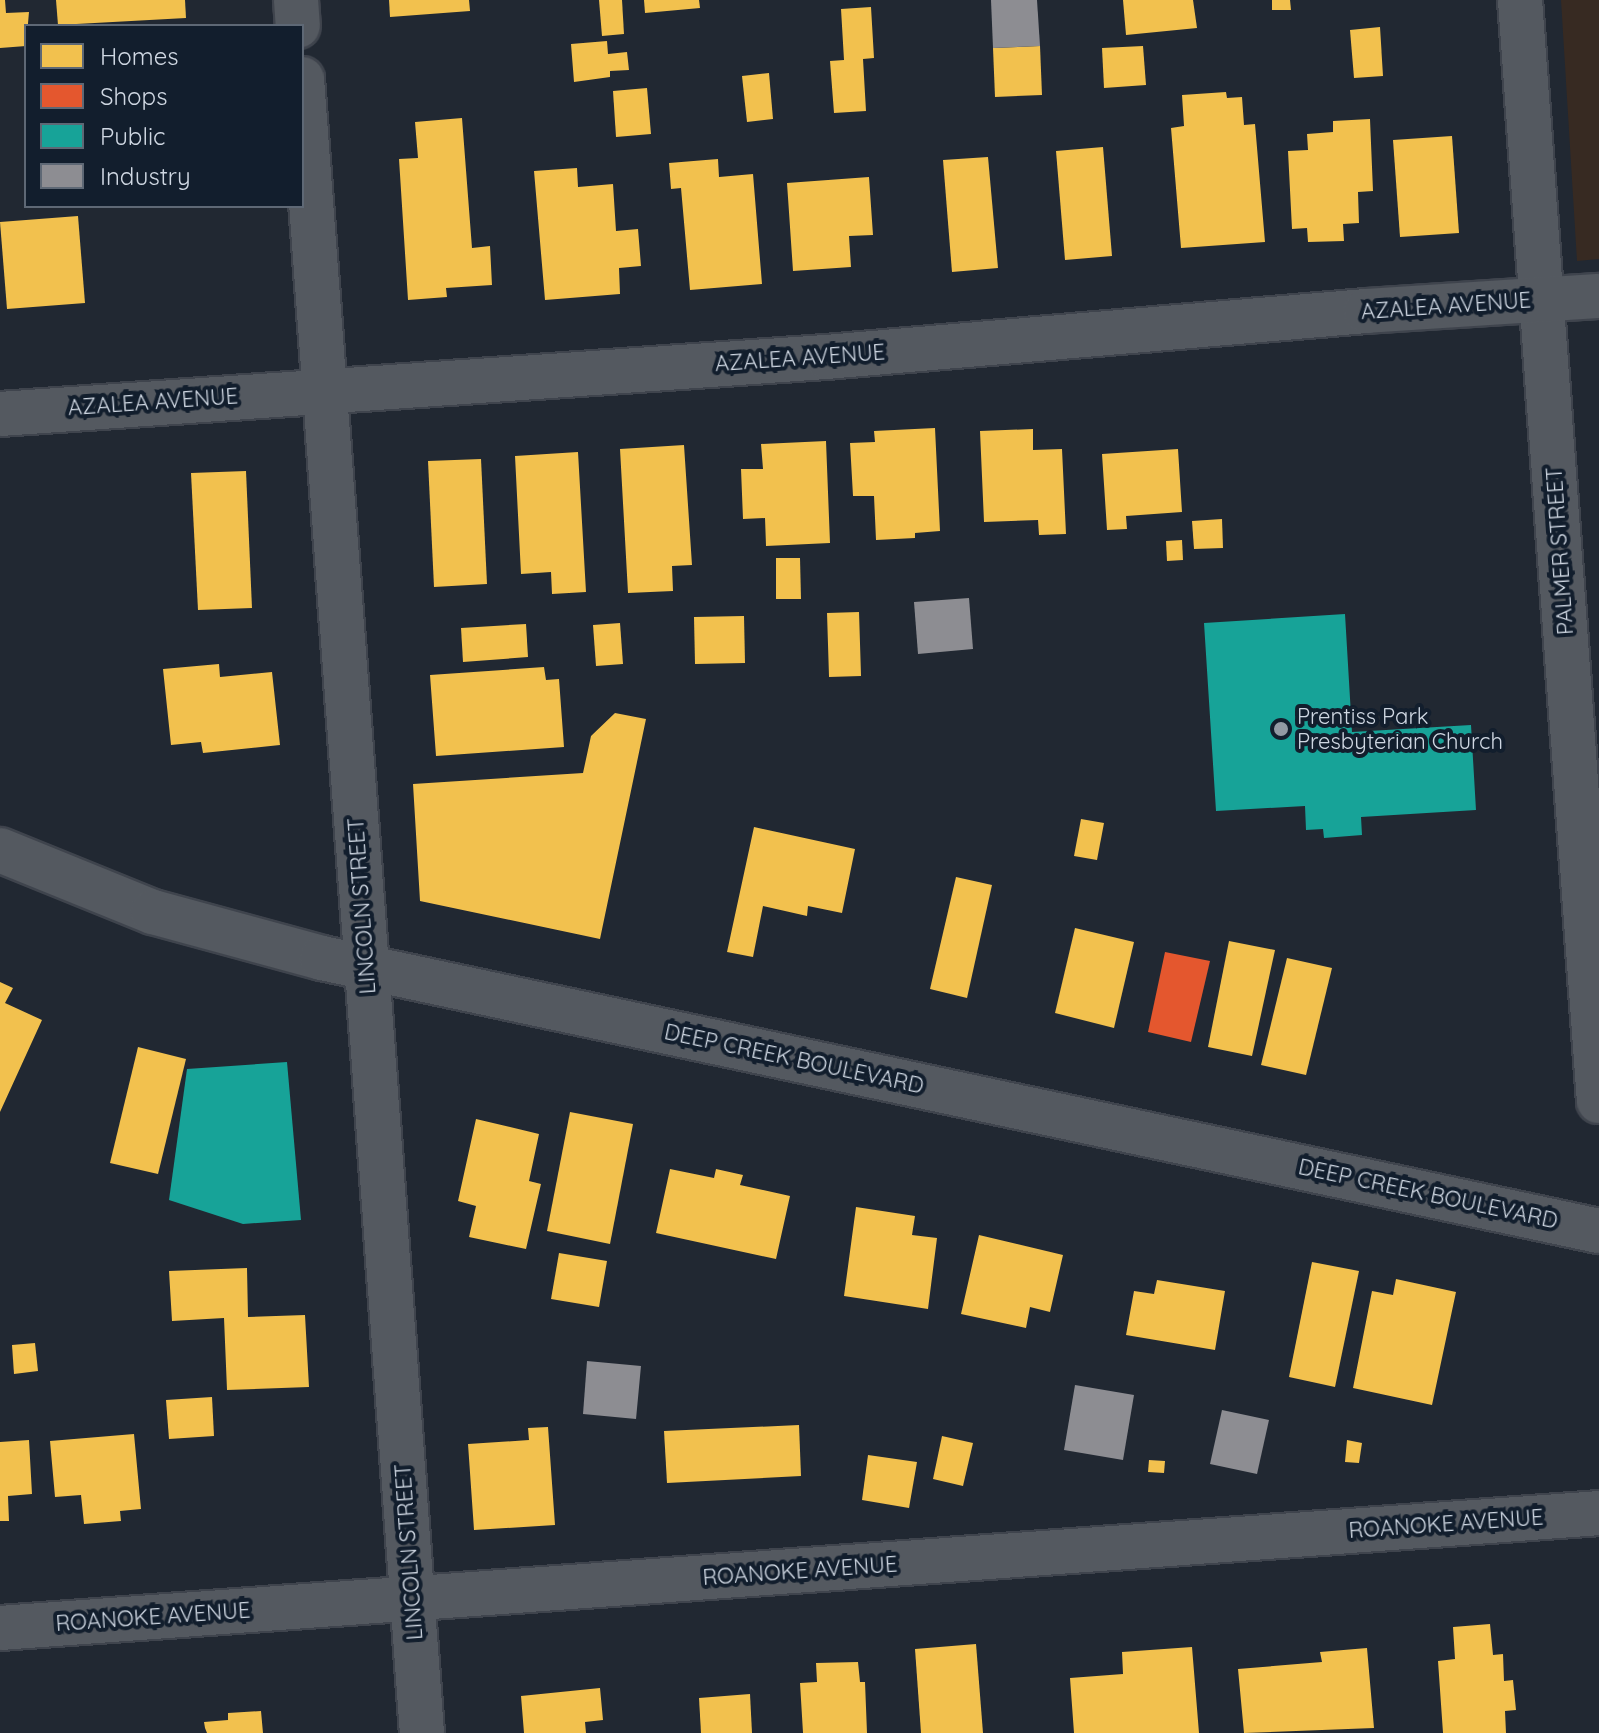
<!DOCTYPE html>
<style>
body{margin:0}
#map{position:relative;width:1599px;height:1733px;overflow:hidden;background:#212832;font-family:Quicksand,sans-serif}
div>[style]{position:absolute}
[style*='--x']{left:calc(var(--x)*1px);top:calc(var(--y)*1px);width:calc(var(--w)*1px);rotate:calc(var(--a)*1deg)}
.education>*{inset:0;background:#372a22}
.homes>*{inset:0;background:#f2c14e}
.shops>*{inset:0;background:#e4572e}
.public>*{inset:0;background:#17a398}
.industry>*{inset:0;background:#8d8d92}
.roads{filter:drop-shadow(2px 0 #3f444d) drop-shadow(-2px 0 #3f444d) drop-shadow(0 2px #3f444d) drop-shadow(0 -2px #3f444d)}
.minor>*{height:44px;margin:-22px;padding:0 22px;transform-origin:22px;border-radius:22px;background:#545960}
.tertiary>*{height:44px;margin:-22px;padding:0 22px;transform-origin:22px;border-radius:22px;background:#545960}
.dots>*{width:22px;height:22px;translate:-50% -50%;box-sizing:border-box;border:4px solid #121e2d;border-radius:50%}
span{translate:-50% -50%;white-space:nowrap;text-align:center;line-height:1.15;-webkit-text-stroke:8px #121e2d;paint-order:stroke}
.street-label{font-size:22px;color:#cfd7e2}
.poi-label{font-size:22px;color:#cfd7e2}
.left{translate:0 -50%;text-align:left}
.legend{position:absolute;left:24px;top:24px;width:280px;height:184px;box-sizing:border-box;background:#121e2d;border:2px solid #5e6875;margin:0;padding:10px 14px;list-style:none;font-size:24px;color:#cfd7e2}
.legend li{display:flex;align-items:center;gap:16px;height:40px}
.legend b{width:40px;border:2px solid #5e6875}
</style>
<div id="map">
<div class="education">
<div style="clip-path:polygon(1561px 0,1599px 0,1599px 259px,1577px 261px)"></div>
</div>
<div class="homes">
<div style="clip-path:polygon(0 0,5px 0,6px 13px,29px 12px,26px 46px,0 48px)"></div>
<div style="clip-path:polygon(56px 0,185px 0,186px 18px,58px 25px)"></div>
<div style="clip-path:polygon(389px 0,469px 0,470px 11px,390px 17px)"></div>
<div style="clip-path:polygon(599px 0,622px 0,624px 34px,602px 36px)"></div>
<div style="clip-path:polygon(644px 0,699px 0,700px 8px,645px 13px)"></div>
<div style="clip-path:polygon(1123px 0,1193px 0,1197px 28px,1126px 35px)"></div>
<div style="clip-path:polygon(1272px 0,1290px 0,1291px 10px,1272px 10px)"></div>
<div style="clip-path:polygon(871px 7px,874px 58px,863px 59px,866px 111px,834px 113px,830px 61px,844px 60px,841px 9px)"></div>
<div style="clip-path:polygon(1380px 27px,1383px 76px,1354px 78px,1350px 30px)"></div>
<div style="clip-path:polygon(607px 41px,608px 54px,627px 52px,629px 70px,610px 71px,610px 77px,574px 82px,571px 44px)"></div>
<div style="clip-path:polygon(1040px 46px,1042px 95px,995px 97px,993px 48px)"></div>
<div style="clip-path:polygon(1143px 46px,1146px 85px,1104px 88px,1102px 48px)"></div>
<div style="clip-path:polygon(769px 73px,773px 119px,747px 122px,742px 76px)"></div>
<div style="clip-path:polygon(647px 88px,651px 134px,616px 137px,613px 91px)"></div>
<div style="clip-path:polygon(1226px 92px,1227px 98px,1242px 97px,1244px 125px,1255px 124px,1265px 242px,1181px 248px,1171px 128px,1184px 126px,1182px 95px)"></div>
<div style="clip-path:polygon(462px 118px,472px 248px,490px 246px,492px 285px,446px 288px,447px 297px,408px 300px,399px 159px,418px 158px,415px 122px)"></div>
<div style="clip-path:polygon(1370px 119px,1373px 191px,1358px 192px,1359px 223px,1343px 224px,1344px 241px,1308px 242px,1307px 228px,1292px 229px,1288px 151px,1308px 150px,1307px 134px,1333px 132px,1333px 121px)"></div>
<div style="clip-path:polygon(1452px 136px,1459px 233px,1400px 237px,1393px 140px)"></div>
<div style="clip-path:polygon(1103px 147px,1112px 256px,1065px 260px,1056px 151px)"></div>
<div style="clip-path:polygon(988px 157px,998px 268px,952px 272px,943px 160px)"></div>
<div style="clip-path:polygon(718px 159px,719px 177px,753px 174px,762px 284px,690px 290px,681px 188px,671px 189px,669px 163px)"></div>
<div style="clip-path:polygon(577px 168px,578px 187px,613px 184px,616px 231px,638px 229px,641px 266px,619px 268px,620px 294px,545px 300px,534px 171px)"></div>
<div style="clip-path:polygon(869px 177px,873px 235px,849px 236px,851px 267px,793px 271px,787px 183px)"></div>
<div style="clip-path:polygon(78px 216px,85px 303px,7px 309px,0 222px)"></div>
<div style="clip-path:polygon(935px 428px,940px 531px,915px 533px,915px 538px,876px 540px,874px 496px,853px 496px,850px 443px,875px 442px,874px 431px)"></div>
<div style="clip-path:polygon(1033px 429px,1033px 450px,1062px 449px,1066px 534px,1039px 535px,1038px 520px,984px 522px,980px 431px)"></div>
<div style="clip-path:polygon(826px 441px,830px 543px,766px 546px,765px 518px,743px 519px,741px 469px,763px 469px,761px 444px)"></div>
<div style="clip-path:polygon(684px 445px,692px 565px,672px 566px,673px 591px,628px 593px,620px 449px)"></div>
<div style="clip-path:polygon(1178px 449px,1182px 512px,1126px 516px,1127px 529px,1107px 530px,1102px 454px)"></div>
<div style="clip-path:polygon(578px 452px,586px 592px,552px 594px,551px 572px,521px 574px,515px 456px)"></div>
<div style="clip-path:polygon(481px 459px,487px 584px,434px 587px,428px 461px)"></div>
<div style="clip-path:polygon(246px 471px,252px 608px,198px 610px,191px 473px)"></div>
<div style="clip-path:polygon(1222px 519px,1223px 548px,1194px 549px,1192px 521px)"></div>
<div style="clip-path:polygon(1182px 540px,1183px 560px,1167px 561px,1166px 541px)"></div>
<div style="clip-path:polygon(776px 558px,800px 558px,801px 599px,776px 599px)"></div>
<div style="clip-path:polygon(859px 612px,861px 676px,829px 677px,827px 613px)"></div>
<div style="clip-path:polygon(744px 616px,745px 663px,695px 664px,694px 617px)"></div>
<div style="clip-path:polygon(620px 623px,623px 664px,596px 666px,593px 625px)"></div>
<div style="clip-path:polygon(526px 624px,528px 657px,463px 662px,461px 628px)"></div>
<div style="clip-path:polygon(219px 664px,220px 677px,272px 672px,280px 745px,203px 753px,201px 742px,171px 745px,163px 669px)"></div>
<div style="clip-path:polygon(544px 667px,546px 680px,559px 679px,564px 747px,436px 756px,430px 675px)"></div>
<div style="clip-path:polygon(615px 713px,646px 719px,600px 939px,420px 901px,413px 784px,583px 773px,591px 736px)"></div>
<div style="clip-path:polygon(1081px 819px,1104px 823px,1097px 860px,1074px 856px)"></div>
<div style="clip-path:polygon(754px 827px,855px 849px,842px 913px,808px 906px,807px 916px,763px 906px,753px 957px,727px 952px)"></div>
<div style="clip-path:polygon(956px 877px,992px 885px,967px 998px,930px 989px)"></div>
<div style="clip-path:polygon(1075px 928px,1134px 942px,1114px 1028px,1055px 1013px)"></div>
<div style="clip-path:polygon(1229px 941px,1275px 950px,1252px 1056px,1208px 1047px)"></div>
<div style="clip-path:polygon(1287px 958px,1332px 968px,1306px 1075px,1261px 1065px)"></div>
<div style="clip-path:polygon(0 982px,13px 988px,5px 1003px,42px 1020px,0 1112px)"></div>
<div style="clip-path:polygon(138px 1047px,186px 1059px,158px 1174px,110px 1163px)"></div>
<div style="clip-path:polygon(570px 1112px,633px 1124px,610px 1244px,547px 1231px)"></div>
<div style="clip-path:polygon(476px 1119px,539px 1134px,529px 1181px,541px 1184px,526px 1249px,469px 1237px,476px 1206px,458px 1201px)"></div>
<div style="clip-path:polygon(670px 1169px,714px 1178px,716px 1169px,743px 1175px,740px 1185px,790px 1196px,776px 1259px,656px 1233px)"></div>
<div style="clip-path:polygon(856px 1207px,915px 1216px,912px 1235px,937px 1238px,928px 1309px,844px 1296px)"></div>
<div style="clip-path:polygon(979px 1235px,1063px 1255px,1050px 1312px,1030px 1307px,1026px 1328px,961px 1314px)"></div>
<div style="clip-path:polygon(559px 1253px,607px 1261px,599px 1307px,551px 1299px)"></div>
<div style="clip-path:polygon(1312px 1262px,1359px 1271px,1335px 1387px,1289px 1377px)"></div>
<div style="clip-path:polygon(247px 1268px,248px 1317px,305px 1315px,309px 1387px,227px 1390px,224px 1318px,172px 1321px,169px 1271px)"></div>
<div style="clip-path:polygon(1396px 1279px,1456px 1292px,1432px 1405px,1353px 1388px,1372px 1291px,1393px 1295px)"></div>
<div style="clip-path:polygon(1157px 1280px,1225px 1291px,1215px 1350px,1126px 1335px,1134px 1291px,1154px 1294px)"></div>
<div style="clip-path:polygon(35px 1343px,38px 1371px,14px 1374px,12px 1345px)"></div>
<div style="clip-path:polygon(212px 1397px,214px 1436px,169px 1439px,166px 1400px)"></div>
<div style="clip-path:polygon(799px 1425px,801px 1476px,667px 1483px,664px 1431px)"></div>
<div style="clip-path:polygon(548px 1427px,555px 1525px,474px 1530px,468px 1444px,529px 1440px,528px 1428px)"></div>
<div style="clip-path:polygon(134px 1434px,141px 1509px,120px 1511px,121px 1521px,84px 1524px,81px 1495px,55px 1497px,50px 1441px)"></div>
<div style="clip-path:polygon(942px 1436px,973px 1443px,963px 1486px,933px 1479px)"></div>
<div style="clip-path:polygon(29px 1440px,32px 1494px,8px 1496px,9px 1521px,0 1521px,0 1442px)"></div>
<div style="clip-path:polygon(1347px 1440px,1362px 1443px,1359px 1463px,1345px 1462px)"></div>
<div style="clip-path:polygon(868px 1455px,917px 1462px,909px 1508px,862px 1500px)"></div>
<div style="clip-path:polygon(1149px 1460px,1165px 1461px,1164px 1473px,1148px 1472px)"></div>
<div style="clip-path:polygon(1490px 1624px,1493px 1655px,1503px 1654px,1504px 1681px,1513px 1680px,1516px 1710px,1505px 1711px,1506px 1733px,1443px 1733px,1438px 1661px,1455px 1659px,1453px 1627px)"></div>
<div style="clip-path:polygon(976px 1644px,983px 1733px,921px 1733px,915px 1649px)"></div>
<div style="clip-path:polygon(1192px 1647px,1199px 1733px,1074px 1733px,1070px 1678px,1123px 1674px,1122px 1652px)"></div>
<div style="clip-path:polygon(1367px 1648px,1374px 1728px,1244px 1733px,1238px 1669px,1322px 1662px,1320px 1652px)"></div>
<div style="clip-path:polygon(858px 1662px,860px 1682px,865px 1682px,867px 1733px,803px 1733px,800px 1683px,817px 1682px,816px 1663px)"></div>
<div style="clip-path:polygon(600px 1688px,603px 1720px,585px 1722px,586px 1733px,524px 1733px,521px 1696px)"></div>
<div style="clip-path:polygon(750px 1694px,752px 1733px,701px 1733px,699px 1698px)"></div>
<div style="clip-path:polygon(261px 1711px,263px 1733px,207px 1733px,205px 1728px,204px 1722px,228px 1720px,228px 1713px)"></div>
</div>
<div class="shops">
<div style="clip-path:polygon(1165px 952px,1210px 961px,1191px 1042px,1148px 1032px)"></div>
</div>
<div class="public">
<div style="clip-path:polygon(1345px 614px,1352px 732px,1471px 725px,1476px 810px,1361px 817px,1362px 835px,1324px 838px,1323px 829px,1306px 830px,1305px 806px,1216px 811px,1204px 623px)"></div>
<div style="clip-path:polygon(287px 1062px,301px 1220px,243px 1224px,169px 1200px,187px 1069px)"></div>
</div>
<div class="industry">
<div style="clip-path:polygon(991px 0,1037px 0,1040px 46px,993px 48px)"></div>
<div style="clip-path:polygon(969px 598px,973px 649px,918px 654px,914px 602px)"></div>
<div style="clip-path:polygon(587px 1361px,641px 1366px,636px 1419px,583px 1414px)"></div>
<div style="clip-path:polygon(1075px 1385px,1134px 1395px,1123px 1460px,1064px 1450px)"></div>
<div style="clip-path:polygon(1222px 1410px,1269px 1420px,1257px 1474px,1210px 1464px)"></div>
</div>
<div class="roads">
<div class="minor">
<div style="--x:1520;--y:0;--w:1104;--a:85.9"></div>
<div style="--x:0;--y:414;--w:828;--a:-3.95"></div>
<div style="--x:826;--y:357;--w:542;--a:-4.87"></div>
<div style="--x:1366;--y:311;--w:233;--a:-3.7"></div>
<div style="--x:367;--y:968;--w:767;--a:85.89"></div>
<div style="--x:0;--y:1628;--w:1603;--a:-4.11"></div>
</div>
<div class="tertiary">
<div style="--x:296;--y:0;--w:26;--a:86"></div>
<div style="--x:302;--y:79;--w:891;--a:85.82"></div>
<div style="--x:0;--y:850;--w:165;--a:22.1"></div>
<div style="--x:153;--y:912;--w:175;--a:15.2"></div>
<div style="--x:322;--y:958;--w:1306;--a:12.07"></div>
</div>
</div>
<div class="dots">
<div style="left:1281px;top:729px;background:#929aa4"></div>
</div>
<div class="street-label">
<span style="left:1446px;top:306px;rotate:-4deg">AZALEA AVENUE</span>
<span style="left:800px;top:358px;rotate:-4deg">AZALEA AVENUE</span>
<span style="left:153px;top:402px;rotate:-4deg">AZALEA AVENUE</span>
<span style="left:1560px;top:551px;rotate:-94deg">PALMER STREET</span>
<span style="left:362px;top:906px;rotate:-94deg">LINCOLN STREET</span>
<span style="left:794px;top:1059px;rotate:12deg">DEEP CREEK BOULEVARD</span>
<span style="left:1428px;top:1194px;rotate:12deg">DEEP CREEK BOULEVARD</span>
<span style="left:1446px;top:1524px;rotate:-4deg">ROANOKE AVENUE</span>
<span style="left:409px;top:1552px;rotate:-94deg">LINCOLN STREET</span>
<span style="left:800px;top:1571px;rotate:-4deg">ROANOKE AVENUE</span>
<span style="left:153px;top:1617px;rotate:-4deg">ROANOKE AVENUE</span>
</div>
<div class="poi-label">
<span class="left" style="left:1297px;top:729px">Prentiss Park<br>Presbyterian Church</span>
</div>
<ul class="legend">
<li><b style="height:22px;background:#f2c14e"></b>Homes</li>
<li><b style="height:22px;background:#e4572e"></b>Shops</li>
<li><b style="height:22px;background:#17a398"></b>Public</li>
<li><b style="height:22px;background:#8d8d92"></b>Industry</li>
</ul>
</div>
